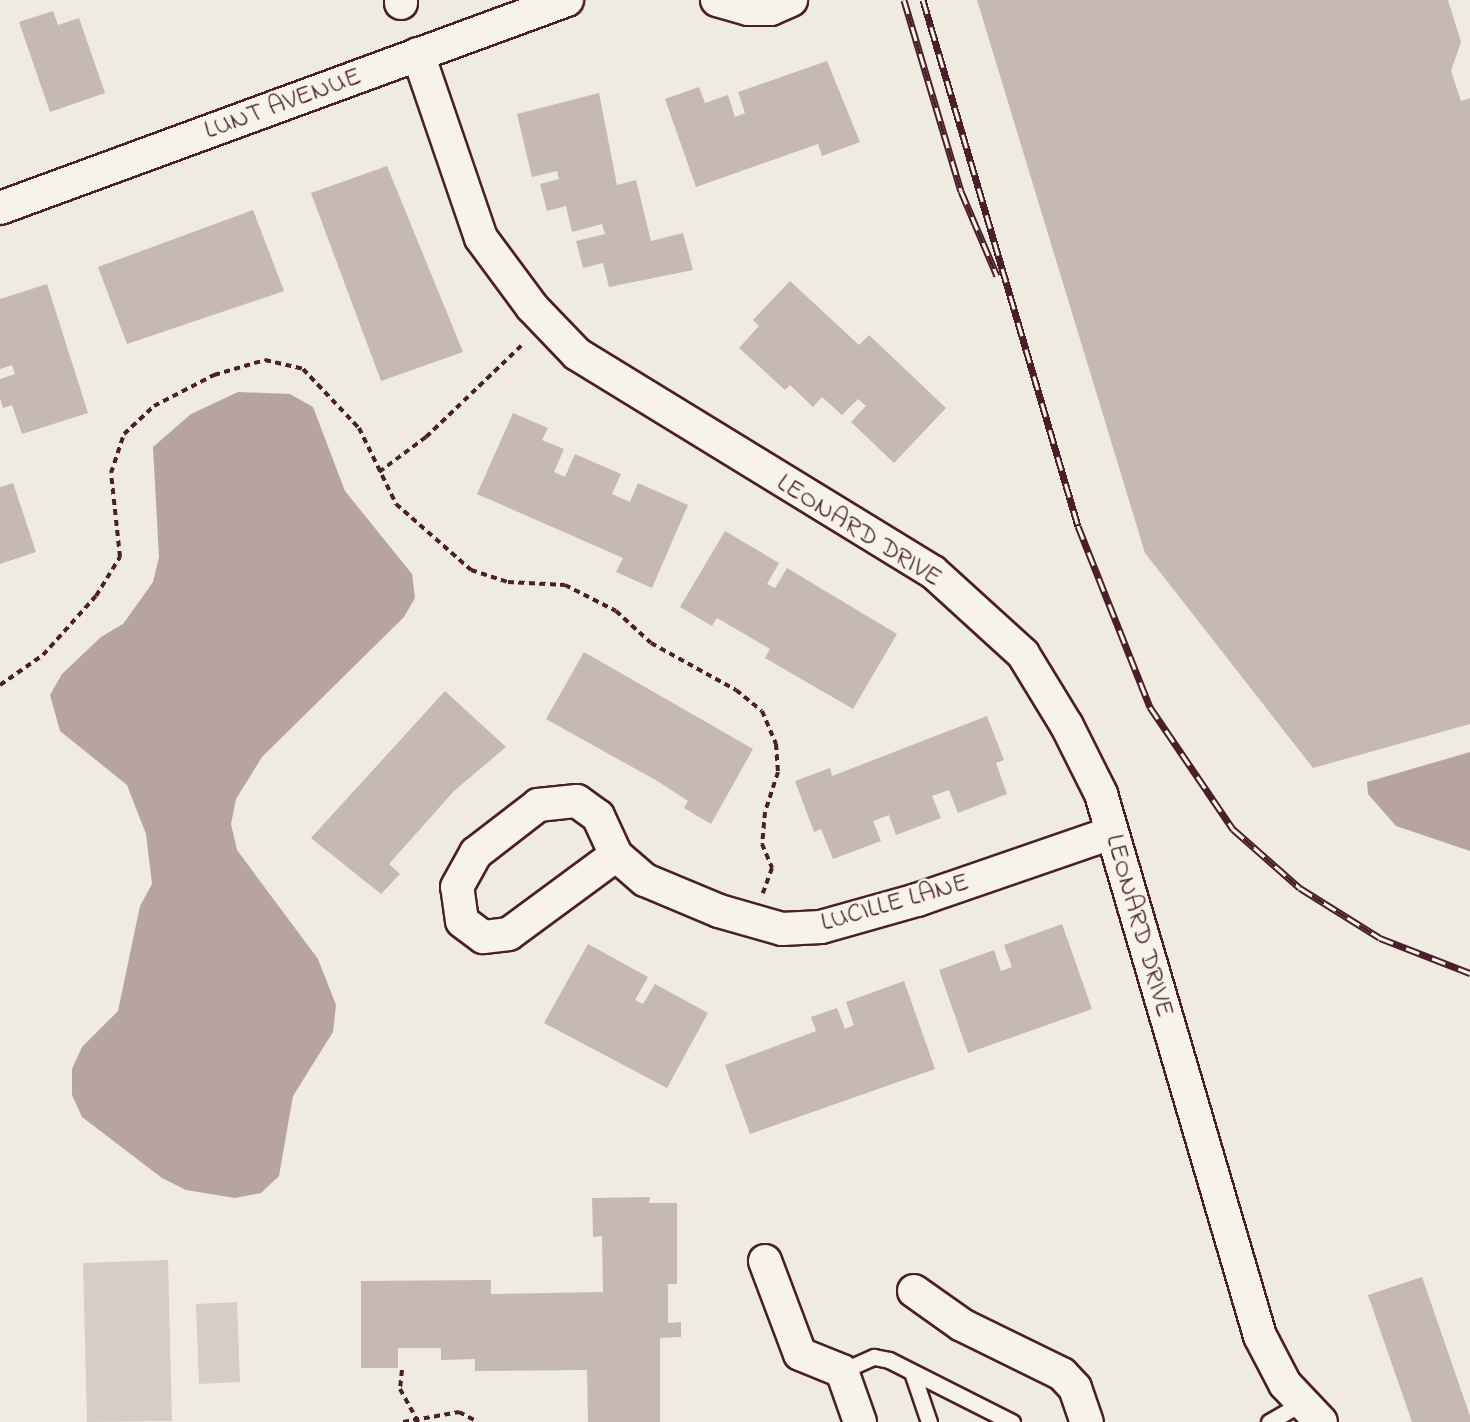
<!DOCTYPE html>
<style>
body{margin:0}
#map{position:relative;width:1470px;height:1422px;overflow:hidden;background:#f0ebe0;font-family:"Indie Flower",sans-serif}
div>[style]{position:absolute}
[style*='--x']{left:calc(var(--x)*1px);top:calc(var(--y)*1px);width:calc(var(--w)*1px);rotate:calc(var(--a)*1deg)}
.green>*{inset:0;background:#d8cdc6}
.water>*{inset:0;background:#b7a4a2}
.building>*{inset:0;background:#c6b8b3}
.path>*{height:4px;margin-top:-2px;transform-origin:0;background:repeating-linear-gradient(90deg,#4a1f2b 0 6px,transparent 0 10.5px)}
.roads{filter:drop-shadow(2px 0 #4a1f2b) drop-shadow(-2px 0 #4a1f2b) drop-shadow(0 2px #4a1f2b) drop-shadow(0 -2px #4a1f2b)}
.lane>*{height:15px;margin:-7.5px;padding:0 7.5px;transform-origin:7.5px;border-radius:7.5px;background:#f7f3e8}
.street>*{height:32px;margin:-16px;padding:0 16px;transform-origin:16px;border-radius:16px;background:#f7f3e8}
.rail>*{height:7px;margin-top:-3.5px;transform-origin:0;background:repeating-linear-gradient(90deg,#f7f3e8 0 14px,#4a1f2b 0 28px);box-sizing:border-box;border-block:2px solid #4a1f2b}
span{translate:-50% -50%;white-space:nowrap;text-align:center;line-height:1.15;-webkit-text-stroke:5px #f7f3e8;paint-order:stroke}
.street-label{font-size:27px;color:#4a1f2b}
</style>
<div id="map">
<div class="green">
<div style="clip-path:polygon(168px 1260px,172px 1421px,87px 1422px,83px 1263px)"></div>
<div style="clip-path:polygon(237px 1302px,240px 1382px,199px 1384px,196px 1304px)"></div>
</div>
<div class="water">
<div style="clip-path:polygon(238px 392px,290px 394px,313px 407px,345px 491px,412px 574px,415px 598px,404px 617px,262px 757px,236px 799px,231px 824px,237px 850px,318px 959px,336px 1005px,333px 1032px,293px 1096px,279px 1176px,261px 1193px,235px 1198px,186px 1190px,162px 1178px,82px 1117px,72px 1095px,72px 1069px,82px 1047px,118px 1011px,140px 906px,152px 884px,146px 834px,127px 785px,60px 731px,50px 695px,62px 674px,101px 637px,123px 624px,153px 582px,159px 557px,153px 447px,191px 414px)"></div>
<div style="clip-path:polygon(1470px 752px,1470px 851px,1396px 826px,1368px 794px,1367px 782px)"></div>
</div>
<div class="building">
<div style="clip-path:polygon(977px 0,1448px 0,1461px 42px,1451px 71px,1461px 101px,1470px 98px,1470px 724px,1313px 768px,1145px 553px)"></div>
<div style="clip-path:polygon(53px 11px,58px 25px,79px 18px,105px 93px,50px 112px,19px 22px)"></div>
<div style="clip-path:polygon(827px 61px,860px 142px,822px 156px,818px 144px,696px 187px,665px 99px,699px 87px,705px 103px,728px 95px,735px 117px,745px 113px,738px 92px)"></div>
<div style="clip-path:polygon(599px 93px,617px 185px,636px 180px,651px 241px,683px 233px,693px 270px,609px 287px,603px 263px,583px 268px,576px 241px,605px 234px,602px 224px,572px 232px,566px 206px,547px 211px,540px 184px,559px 179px,557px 171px,532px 177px,517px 114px)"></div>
<div style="clip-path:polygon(387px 166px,463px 352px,381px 381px,311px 193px)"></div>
<div style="clip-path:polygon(253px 210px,284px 291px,127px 344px,98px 267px)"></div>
<div style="clip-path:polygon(790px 281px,859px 345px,869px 335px,946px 408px,894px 463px,851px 422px,866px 406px,858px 399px,842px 415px,822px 397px,813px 407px,790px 385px,785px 390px,739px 348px,759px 326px,753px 320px)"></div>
<div style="clip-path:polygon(47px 284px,88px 413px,22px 434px,12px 405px,3px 408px,0 398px,0 379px,15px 374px,12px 365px,0 369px,0 299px)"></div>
<div style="clip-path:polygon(513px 413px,548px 428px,542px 440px,564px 449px,554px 472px,565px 477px,575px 454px,621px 474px,612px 494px,630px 502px,638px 483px,688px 505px,652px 588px,616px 572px,623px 558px,477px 494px)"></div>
<div style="clip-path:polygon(13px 483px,36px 552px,0 564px,0 487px)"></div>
<div style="clip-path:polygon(725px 531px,779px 563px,767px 584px,775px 588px,787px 568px,897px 634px,853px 709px,765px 658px,770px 649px,717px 618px,712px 626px,680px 607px)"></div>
<div style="clip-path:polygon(584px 652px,753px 749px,711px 824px,684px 808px,688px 801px,659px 782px,546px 719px)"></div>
<div style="clip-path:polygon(445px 691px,506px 747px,454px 791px,389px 864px,400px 874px,381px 894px,311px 838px)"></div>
<div style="clip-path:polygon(987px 716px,1004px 760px,996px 763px,1007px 794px,958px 813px,949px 790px,932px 796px,941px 818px,896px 835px,889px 815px,873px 821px,881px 841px,833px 859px,821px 829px,814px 832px,795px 781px,830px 768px,832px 776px)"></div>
<div style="clip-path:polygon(1062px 924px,1092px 1009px,968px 1053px,939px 970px,994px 950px,1001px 971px,1012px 967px,1004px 945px)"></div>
<div style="clip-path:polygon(588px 944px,648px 977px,635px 1000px,643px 1004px,655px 984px,708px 1013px,667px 1088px,544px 1023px)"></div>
<div style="clip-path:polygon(904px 981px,935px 1069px,750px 1134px,725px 1065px,816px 1031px,811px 1017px,837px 1008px,845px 1029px,854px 1025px,846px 1002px)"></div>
<div style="clip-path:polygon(650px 1197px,649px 1203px,677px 1203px,677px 1284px,668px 1284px,668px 1323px,681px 1322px,681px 1337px,660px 1338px,660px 1422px,588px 1422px,587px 1370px,475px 1371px,475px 1359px,441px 1360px,441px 1348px,398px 1348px,398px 1368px,361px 1368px,361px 1281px,491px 1280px,491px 1294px,603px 1292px,602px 1236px,593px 1237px,592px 1198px)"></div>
<div style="clip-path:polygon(1422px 1277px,1470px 1416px,1470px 1422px,1412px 1422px,1368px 1295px)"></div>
</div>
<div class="path">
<div style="--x:379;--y:472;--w:59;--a:-36.7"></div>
<div style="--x:426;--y:437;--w:132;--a:-43.8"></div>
<div style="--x:0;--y:685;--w:52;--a:-34.9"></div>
<div style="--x:43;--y:655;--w:79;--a:-48.1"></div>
<div style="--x:96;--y:596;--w:46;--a:-58.4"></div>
<div style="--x:120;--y:557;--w:84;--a:-96.1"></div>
<div style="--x:111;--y:473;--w:41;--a:-71.6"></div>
<div style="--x:124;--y:434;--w:41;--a:-43"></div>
<div style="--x:154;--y:406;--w:68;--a:-27.3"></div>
<div style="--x:214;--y:375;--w:53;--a:-16.4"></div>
<div style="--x:265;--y:360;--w:39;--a:13"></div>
<div style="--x:303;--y:369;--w:81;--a:46.5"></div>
<div style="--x:359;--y:428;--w:85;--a:64"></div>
<div style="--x:396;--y:504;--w:100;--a:41.3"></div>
<div style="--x:471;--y:570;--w:39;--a:18"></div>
<div style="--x:508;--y:582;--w:57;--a:3"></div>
<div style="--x:565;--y:585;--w:57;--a:27"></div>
<div style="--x:616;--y:611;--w:47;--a:42.4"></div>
<div style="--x:651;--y:643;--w:97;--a:28.9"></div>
<div style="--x:736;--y:690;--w:33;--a:39"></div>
<div style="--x:762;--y:711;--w:36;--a:67"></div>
<div style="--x:776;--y:744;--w:28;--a:86"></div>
<div style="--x:778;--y:772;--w:42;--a:108"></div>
<div style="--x:765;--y:812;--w:32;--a:95"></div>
<div style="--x:762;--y:844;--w:26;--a:67"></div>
<div style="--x:772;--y:868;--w:27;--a:110"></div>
<div style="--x:402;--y:1370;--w:19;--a:96"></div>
<div style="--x:400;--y:1389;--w:38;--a:61"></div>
<div style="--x:403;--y:1422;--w:57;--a:-10.1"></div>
<div style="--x:459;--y:1412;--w:21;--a:28"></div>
</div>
<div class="roads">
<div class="lane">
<div style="--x:842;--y:1371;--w:35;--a:-24"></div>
<div style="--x:874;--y:1357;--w:15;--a:11"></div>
<div style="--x:889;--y:1360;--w:138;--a:26.8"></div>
<div style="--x:913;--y:1375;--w:50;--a:71.2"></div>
<div style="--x:1269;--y:1422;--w:39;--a:-30"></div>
</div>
<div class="street">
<div style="--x:401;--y:0;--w:3;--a:90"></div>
<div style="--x:717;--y:0;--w:32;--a:16"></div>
<div style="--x:748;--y:9;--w:23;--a:0"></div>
<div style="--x:771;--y:9;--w:22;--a:-24"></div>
<div style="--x:418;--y:54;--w:194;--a:71.1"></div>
<div style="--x:481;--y:238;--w:86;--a:53.5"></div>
<div style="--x:532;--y:307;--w:65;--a:46.2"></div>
<div style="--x:577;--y:354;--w:417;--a:31.5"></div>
<div style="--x:933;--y:572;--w:122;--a:42.3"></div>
<div style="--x:1023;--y:654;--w:84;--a:58.6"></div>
<div style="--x:1067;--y:726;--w:76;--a:63.4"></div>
<div style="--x:1101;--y:794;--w:565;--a:73.65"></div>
<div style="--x:1260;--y:1336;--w:54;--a:62.5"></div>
<div style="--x:1285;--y:1384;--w:52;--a:46.5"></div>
<div style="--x:0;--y:208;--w:604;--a:-20.15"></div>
<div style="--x:616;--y:855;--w:133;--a:143.6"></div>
<div style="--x:509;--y:934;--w:26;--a:173"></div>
<div style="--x:483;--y:937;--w:26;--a:-143"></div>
<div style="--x:462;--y:921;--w:34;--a:-98"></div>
<div style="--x:457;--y:887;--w:39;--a:-61"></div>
<div style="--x:476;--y:853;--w:78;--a:-37.7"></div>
<div style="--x:538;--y:805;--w:39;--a:-6"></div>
<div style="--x:577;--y:801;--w:26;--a:36"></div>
<div style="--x:598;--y:816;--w:43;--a:65.2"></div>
<div style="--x:616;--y:855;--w:38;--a:41"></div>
<div style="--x:645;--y:880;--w:80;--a:22.7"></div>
<div style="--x:719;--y:911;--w:66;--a:15.9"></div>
<div style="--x:782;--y:929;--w:39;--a:-3"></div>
<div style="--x:821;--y:927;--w:100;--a:-15.7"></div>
<div style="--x:917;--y:900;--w:206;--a:-19"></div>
<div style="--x:765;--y:1261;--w:99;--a:69.4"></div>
<div style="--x:800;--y:1354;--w:45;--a:22"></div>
<div style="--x:842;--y:1371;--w:54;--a:70.6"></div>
<div style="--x:914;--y:1291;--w:59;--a:35.3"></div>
<div style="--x:962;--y:1325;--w:111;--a:26.1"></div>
<div style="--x:1062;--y:1374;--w:19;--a:47"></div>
<div style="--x:1075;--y:1388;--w:36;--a:71"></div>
</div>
</div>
<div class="rail">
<div style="--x:904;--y:0;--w:199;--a:73.4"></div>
<div style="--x:961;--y:191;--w:92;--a:67"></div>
<div style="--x:923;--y:0;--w:548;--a:73.58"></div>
<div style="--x:1078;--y:526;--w:195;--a:68.3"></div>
<div style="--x:1150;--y:707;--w:148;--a:55.8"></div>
<div style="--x:1233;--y:829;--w:89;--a:41.4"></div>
<div style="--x:1300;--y:888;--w:94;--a:32"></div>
<div style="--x:1380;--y:938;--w:97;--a:21.3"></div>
</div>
<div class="street-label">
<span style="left:283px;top:104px;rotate:-20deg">LUNT AVENUE</span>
<span style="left:859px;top:531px;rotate:32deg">LEONARD DRIVE</span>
<span style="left:895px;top:903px;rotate:-16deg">LUCILLE LANE</span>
<span style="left:1139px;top:926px;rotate:74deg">LEONARD DRIVE</span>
</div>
</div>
